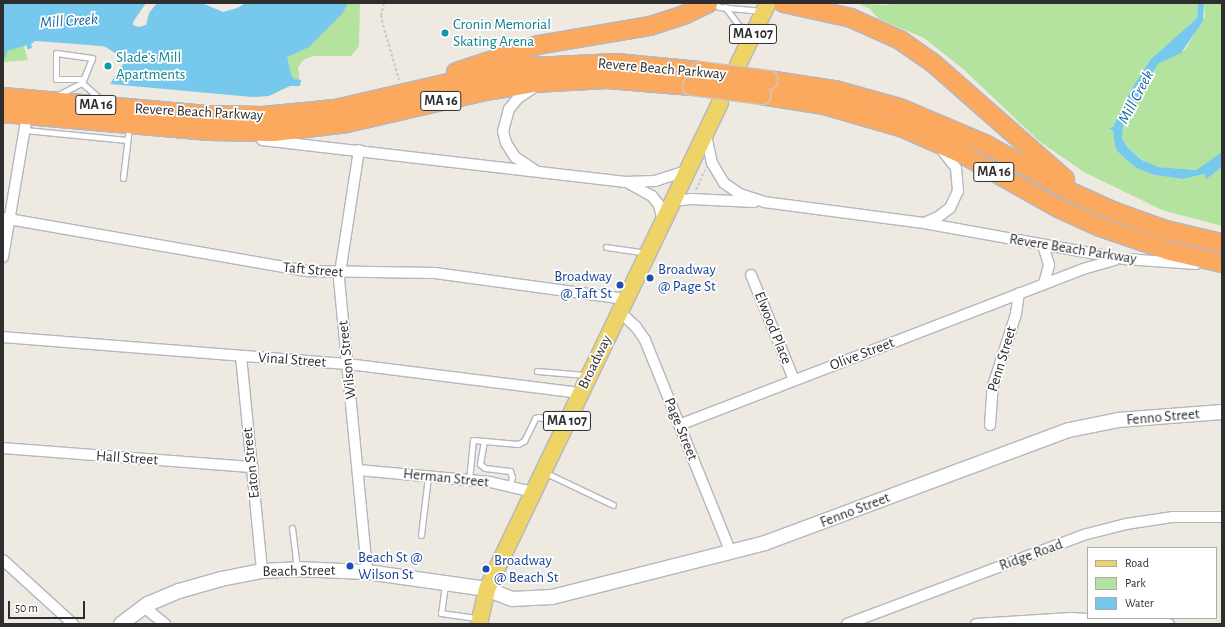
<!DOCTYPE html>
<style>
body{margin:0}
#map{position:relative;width:1225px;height:627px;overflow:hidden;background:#eee9e1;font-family:"Alegreya Sans",sans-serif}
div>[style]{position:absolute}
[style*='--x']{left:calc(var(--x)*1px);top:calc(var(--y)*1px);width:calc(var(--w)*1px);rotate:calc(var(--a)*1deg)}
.green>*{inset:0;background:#b3e39f}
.water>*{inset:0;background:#77c8ed}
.path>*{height:2px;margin-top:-1px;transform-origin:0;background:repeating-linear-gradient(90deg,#c9c9c9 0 3px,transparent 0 5px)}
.roads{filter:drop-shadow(1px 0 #b4b6c0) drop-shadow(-1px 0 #b4b6c0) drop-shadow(0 1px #b4b6c0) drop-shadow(0 -1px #b4b6c0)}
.lane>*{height:5px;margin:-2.5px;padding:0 2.5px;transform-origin:2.5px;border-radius:2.5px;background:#fff}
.street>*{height:10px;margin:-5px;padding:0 5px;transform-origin:5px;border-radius:5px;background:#fff}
.secondary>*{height:14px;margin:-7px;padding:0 7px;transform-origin:7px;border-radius:7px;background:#fff}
.primary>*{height:16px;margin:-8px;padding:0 8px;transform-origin:8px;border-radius:8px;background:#eed466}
.highway>*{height:18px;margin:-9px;padding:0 9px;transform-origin:9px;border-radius:9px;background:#fba95f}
.bridges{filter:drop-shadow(1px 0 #c9c9c9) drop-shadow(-1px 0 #c9c9c9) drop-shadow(0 1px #c9c9c9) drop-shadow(0 -1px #c9c9c9)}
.highway-bridge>*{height:18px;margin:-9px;padding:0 9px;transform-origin:9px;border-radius:9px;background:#fba95f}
.dots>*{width:11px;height:11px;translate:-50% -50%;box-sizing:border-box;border:2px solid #fff;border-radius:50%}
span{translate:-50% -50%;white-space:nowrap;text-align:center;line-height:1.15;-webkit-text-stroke:3.5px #fff;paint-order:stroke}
.shield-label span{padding:1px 3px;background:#fff;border:1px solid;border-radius:3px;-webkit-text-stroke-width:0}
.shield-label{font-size:14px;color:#2e2e2e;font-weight:700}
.culture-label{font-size:15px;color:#0d838f}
.left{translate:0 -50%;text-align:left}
.street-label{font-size:15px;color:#2e2e2e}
.transit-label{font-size:15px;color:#164399}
.right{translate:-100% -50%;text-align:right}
.water-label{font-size:16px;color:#11679e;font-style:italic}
.frame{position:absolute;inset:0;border:4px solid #2e2e2e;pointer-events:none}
.legend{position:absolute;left:1087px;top:547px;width:130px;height:72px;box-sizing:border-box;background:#fff;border:1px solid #ababab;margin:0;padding:5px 7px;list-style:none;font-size:12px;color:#2e2e2e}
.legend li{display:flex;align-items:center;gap:8px;height:20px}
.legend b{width:20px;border:1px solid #ababab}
.scale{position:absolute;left:8px;top:601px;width:77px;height:18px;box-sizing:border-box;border:2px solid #2e2e2e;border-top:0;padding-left:5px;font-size:12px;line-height:14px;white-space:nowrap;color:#2e2e2e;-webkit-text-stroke:3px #fff;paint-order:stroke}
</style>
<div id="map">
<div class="green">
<div style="clip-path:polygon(301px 3px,360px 3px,359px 46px,351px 56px,313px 56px,303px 60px,298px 67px,300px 86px,293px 85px,273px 94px,260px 96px,240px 94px)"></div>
<div style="clip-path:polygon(857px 3px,884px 5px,897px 3px,1198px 3px,1197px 18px,1151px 59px,1132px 88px,1113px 127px,1109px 129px,1113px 130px,1115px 147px,1119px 153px,1136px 168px,1154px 175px,1183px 179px,1204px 174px,1206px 178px,1222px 167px,1222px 226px,1162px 210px,1084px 172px,1039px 141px,962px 68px,924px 38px,879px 19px,870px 9px)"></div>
<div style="clip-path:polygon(1204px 3px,1222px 3px,1222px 152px,1196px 170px,1158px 167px,1147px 163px,1127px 147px,1122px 138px,1122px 127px,1158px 64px,1185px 50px,1205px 16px)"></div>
<div style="clip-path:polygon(66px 27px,107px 47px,54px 41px,35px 41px,31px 44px,32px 48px,27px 49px,27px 45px,24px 47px,28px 60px,3px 62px,3px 32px)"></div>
</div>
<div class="water">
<div style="clip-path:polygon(3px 3px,146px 3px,133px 22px,133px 25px,139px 27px,146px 25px,149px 13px,157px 3px,202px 3px,223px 12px,237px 8px,246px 3px,348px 3px,342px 14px,309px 47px,287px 57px,291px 74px,294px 79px,301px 80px,300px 86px,289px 86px,269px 96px,252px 97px,110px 84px,126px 60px,104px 46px,35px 41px,31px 44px,32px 48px,27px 49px,27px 45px,7px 51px,6px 58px,3px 56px)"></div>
<div style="clip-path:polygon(1198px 3px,1204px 3px,1203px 21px,1181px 53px,1158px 64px,1123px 124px,1122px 138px,1127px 147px,1142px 160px,1158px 167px,1196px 170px,1222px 152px,1222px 167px,1206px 179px,1204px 174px,1183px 179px,1154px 175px,1136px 168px,1119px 153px,1115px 147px,1113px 130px,1108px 129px,1113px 127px,1132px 88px,1151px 59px,1197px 18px)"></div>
</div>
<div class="path">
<div style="--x:384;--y:3;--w:12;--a:104"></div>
<div style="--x:381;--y:15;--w:10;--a:79"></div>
<div style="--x:383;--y:25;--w:57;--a:73.8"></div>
<div style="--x:696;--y:190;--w:22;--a:-66"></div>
</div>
<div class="roads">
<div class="lane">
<div style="--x:713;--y:3;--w:7;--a:34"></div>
<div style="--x:719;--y:7;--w:43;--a:5.3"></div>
<div style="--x:725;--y:7;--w:39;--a:53"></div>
<div style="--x:82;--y:83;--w:27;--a:-68"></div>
<div style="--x:92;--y:58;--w:36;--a:-172"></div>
<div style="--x:56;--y:53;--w:26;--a:90"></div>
<div style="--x:56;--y:79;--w:26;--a:0"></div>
<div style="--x:56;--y:96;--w:29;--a:-27"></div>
<div style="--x:82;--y:83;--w:28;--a:41"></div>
<div style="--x:25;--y:130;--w:102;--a:5.6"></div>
<div style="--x:123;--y:178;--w:51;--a:-83.3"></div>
<div style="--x:606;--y:247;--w:41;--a:8.3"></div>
<div style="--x:537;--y:371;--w:49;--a:4.7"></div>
<div style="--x:484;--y:441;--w:23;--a:100"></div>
<div style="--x:480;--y:464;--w:6;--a:39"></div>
<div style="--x:485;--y:468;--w:25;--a:7"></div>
<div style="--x:510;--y:471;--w:6;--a:72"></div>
<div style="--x:512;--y:477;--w:8;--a:104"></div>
<div style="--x:546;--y:473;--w:74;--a:25.5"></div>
<div style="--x:469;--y:480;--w:40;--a:-84.3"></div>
<div style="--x:473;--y:440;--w:45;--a:5.1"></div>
<div style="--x:518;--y:444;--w:7;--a:-27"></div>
<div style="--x:524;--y:441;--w:25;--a:-64"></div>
<div style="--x:535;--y:418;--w:4;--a:-14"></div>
<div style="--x:539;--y:417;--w:25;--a:18"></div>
<div style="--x:292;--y:528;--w:40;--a:82.9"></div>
<div style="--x:421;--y:535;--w:59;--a:-83.2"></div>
<div style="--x:445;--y:585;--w:28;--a:98"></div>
<div style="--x:441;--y:613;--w:37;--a:8"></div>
</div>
<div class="street">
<div style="--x:533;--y:88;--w:18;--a:146"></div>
<div style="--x:518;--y:98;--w:14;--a:129"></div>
<div style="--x:509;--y:109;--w:23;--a:105"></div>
<div style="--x:503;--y:131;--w:12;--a:76"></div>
<div style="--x:506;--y:143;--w:17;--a:57"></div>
<div style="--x:515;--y:157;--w:25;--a:34"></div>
<div style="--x:706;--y:135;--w:29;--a:78"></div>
<div style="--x:712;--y:163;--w:23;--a:59"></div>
<div style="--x:724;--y:183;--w:19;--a:35"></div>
<div style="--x:740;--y:194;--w:25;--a:18"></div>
<div style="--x:764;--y:202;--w:161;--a:7.5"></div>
<div style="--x:924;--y:223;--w:204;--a:10.2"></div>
<div style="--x:1125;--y:259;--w:71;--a:4"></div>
<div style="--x:262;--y:140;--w:364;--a:6.6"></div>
<div style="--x:624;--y:182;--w:31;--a:-2"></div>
<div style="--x:655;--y:181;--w:35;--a:-18"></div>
<div style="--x:359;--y:150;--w:131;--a:98.8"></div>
<div style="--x:339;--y:279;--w:294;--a:84.5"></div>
<div style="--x:630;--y:184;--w:25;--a:29"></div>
<div style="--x:652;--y:196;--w:11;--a:52"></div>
<div style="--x:659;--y:205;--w:16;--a:76"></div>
<div style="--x:673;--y:201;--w:18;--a:-6"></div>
<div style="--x:691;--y:199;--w:63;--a:2.7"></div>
<div style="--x:3;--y:218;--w:310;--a:9.9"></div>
<div style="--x:308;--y:271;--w:127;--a:0.9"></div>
<div style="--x:435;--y:273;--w:192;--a:7.8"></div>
<div style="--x:924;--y:223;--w:15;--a:-23"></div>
<div style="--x:938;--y:217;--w:15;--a:-37"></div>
<div style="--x:950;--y:208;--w:19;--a:-65"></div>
<div style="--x:958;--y:191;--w:23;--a:-95"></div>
<div style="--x:956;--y:168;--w:23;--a:-128"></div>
<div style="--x:1043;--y:245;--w:21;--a:73"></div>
<div style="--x:1049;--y:265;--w:20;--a:105"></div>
<div style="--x:3;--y:257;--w:144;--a:-80.4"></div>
<div style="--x:751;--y:275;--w:113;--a:67.7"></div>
<div style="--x:620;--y:312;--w:22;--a:43"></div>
<div style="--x:636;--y:327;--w:16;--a:55"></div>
<div style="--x:645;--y:340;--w:230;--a:68"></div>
<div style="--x:3;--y:337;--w:346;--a:4.5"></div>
<div style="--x:348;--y:364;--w:235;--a:7.1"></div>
<div style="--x:241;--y:356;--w:216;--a:84.4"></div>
<div style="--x:679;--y:425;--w:433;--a:-21.1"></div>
<div style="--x:1083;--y:269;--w:33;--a:-16"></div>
<div style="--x:990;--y:425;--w:39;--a:-86"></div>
<div style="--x:993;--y:386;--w:76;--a:-72.3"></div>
<div style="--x:1016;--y:314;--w:21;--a:-82"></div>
<div style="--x:3;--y:448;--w:250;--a:4.4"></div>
<div style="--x:358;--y:470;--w:133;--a:5.2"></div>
<div style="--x:490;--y:482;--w:44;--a:13.1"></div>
<div style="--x:3;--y:560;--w:95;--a:42.4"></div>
<div style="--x:144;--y:607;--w:27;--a:39"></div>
<div style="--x:847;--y:624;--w:256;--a:-20.6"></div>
<div style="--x:1087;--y:534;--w:40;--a:-14.4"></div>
<div style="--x:1126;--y:524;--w:48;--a:-8.5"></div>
<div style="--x:1173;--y:517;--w:49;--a:0"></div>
<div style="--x:976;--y:624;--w:95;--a:-3.6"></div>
<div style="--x:1071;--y:618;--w:98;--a:3.5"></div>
</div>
<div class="secondary">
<div style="--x:121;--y:624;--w:34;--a:-37"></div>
<div style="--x:148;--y:604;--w:34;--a:-23"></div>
<div style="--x:179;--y:591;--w:44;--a:-15.9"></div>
<div style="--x:221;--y:579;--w:42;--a:-11"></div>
<div style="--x:262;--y:571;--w:35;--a:-3"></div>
<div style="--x:297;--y:569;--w:70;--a:2.5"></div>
<div style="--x:367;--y:572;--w:121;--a:8.1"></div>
<div style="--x:487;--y:589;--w:27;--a:22"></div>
<div style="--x:512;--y:599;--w:40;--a:-2.9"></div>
<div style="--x:552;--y:597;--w:220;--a:-14.2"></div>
<div style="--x:765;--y:543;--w:324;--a:-20.4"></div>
<div style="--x:1069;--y:430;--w:50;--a:-11.5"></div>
<div style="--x:1118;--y:420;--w:104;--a:-4.4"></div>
</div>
<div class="primary">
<div style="--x:738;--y:65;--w:69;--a:-64.2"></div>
<div style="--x:479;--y:624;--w:36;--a:-77"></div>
<div style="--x:487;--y:589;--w:539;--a:-64.39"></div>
</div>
<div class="highway">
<div style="--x:783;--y:3;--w:70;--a:12.4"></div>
<div style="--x:851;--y:18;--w:54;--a:24.2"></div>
<div style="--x:900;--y:40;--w:40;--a:34.9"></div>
<div style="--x:933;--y:63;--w:176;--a:41.3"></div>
<div style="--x:456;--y:72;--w:86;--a:-18.2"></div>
<div style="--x:538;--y:45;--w:114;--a:-9.6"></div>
<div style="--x:650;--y:26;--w:38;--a:-18"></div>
<div style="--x:686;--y:14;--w:25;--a:-26"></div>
<div style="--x:768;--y:80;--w:68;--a:8.5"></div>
<div style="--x:835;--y:90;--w:67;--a:15.5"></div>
<div style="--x:900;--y:108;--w:95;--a:23"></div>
<div style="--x:987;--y:145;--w:96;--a:29.2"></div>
<div style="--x:1071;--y:192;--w:46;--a:24.3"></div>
<div style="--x:1113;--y:211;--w:56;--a:19.7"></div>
<div style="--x:1166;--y:230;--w:57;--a:13.1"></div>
<div style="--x:761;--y:95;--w:64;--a:9"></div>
<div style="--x:824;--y:105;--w:82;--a:16.2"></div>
<div style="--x:903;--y:128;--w:64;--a:23.8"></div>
<div style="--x:962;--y:154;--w:110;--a:29.4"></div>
<div style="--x:1058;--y:208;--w:46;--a:24.3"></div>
<div style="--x:1100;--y:227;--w:74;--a:18.9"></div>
<div style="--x:1170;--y:251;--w:53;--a:13"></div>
<div style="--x:3;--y:97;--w:205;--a:5"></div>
<div style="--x:207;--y:115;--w:56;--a:1"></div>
<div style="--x:263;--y:116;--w:72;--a:-5.6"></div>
<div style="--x:335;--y:109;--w:147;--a:-13"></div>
<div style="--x:478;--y:76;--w:55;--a:-9.5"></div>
<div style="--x:532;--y:67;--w:84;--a:-2.7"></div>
<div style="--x:616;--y:63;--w:84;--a:5.4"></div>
<div style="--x:3;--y:113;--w:207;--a:5"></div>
<div style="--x:209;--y:131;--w:65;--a:0.9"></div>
<div style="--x:274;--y:132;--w:74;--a:-7"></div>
<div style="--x:347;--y:123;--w:138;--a:-13"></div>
<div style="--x:481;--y:92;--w:54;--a:-9.6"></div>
<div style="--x:534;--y:83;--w:73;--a:-3.1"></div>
<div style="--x:607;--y:79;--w:85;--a:4.7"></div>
</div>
</div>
<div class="bridges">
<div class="highway-bridge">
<div style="--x:700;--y:71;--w:69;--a:7.5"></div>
<div style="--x:692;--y:86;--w:70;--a:7.4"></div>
</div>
</div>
<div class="dots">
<div style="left:445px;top:33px;background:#0f9aa8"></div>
<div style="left:108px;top:66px;background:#0f9aa8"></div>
<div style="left:650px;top:278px;background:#1a4fb4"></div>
<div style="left:620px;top:285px;background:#1a4fb4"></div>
<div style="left:350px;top:566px;background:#1a4fb4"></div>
<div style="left:486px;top:569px;background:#1a4fb4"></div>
</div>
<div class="shield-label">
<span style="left:753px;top:34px">MA 107</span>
<span style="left:441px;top:101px">MA 16</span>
<span style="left:96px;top:105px">MA 16</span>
<span style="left:994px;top:172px">MA 16</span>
<span style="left:567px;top:421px">MA 107</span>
</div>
<div class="culture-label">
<span class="left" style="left:453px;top:33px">Cronin Memorial<br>Skating Arena</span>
<span class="left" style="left:116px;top:66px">Slade's Mill<br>Apartments</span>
</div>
<div class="street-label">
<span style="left:662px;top:69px;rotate:5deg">Revere Beach Parkway</span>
<span style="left:199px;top:112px;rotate:3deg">Revere Beach Parkway</span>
<span style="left:1073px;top:249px;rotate:9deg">Revere Beach Parkway</span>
<span style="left:313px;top:270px;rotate:5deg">Taft Street</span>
<span style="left:773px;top:328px;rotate:68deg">Elwood Place</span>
<span style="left:862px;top:354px;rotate:-21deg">Olive Street</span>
<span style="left:1002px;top:359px;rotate:-73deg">Penn Street</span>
<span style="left:292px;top:360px;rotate:4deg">Vinal Street</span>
<span style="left:347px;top:360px;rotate:-96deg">Wilson Street</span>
<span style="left:595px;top:362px;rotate:-64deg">Broadway</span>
<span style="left:1163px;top:417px;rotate:-5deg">Fenno Street</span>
<span style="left:681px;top:429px;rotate:68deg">Page Street</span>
<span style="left:127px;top:458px;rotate:4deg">Hall Street</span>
<span style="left:251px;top:463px;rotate:-96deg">Eaton Street</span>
<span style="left:446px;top:478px;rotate:6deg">Herman Street</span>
<span style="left:855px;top:510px;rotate:-21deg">Fenno Street</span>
<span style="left:1031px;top:555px;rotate:-20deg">Ridge Road</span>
<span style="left:299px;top:571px;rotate:-1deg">Beach Street</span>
</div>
<div class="transit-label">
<span class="left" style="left:658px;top:278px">Broadway<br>@ Page St</span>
<span class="right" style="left:612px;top:285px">Broadway<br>@ Taft St</span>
<span class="left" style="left:358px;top:566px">Beach St @<br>Wilson St</span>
<span class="left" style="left:494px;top:569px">Broadway<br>@ Beach St</span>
</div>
<div class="water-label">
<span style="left:69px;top:21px;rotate:-4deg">Mill Creek</span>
<span style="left:1136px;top:97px;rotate:-62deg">Mill Creek</span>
</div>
<div class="frame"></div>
<ul class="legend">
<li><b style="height:5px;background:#eed466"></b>Road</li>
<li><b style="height:11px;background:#b3e39f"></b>Park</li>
<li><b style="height:11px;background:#77c8ed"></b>Water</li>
</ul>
<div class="scale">50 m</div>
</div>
